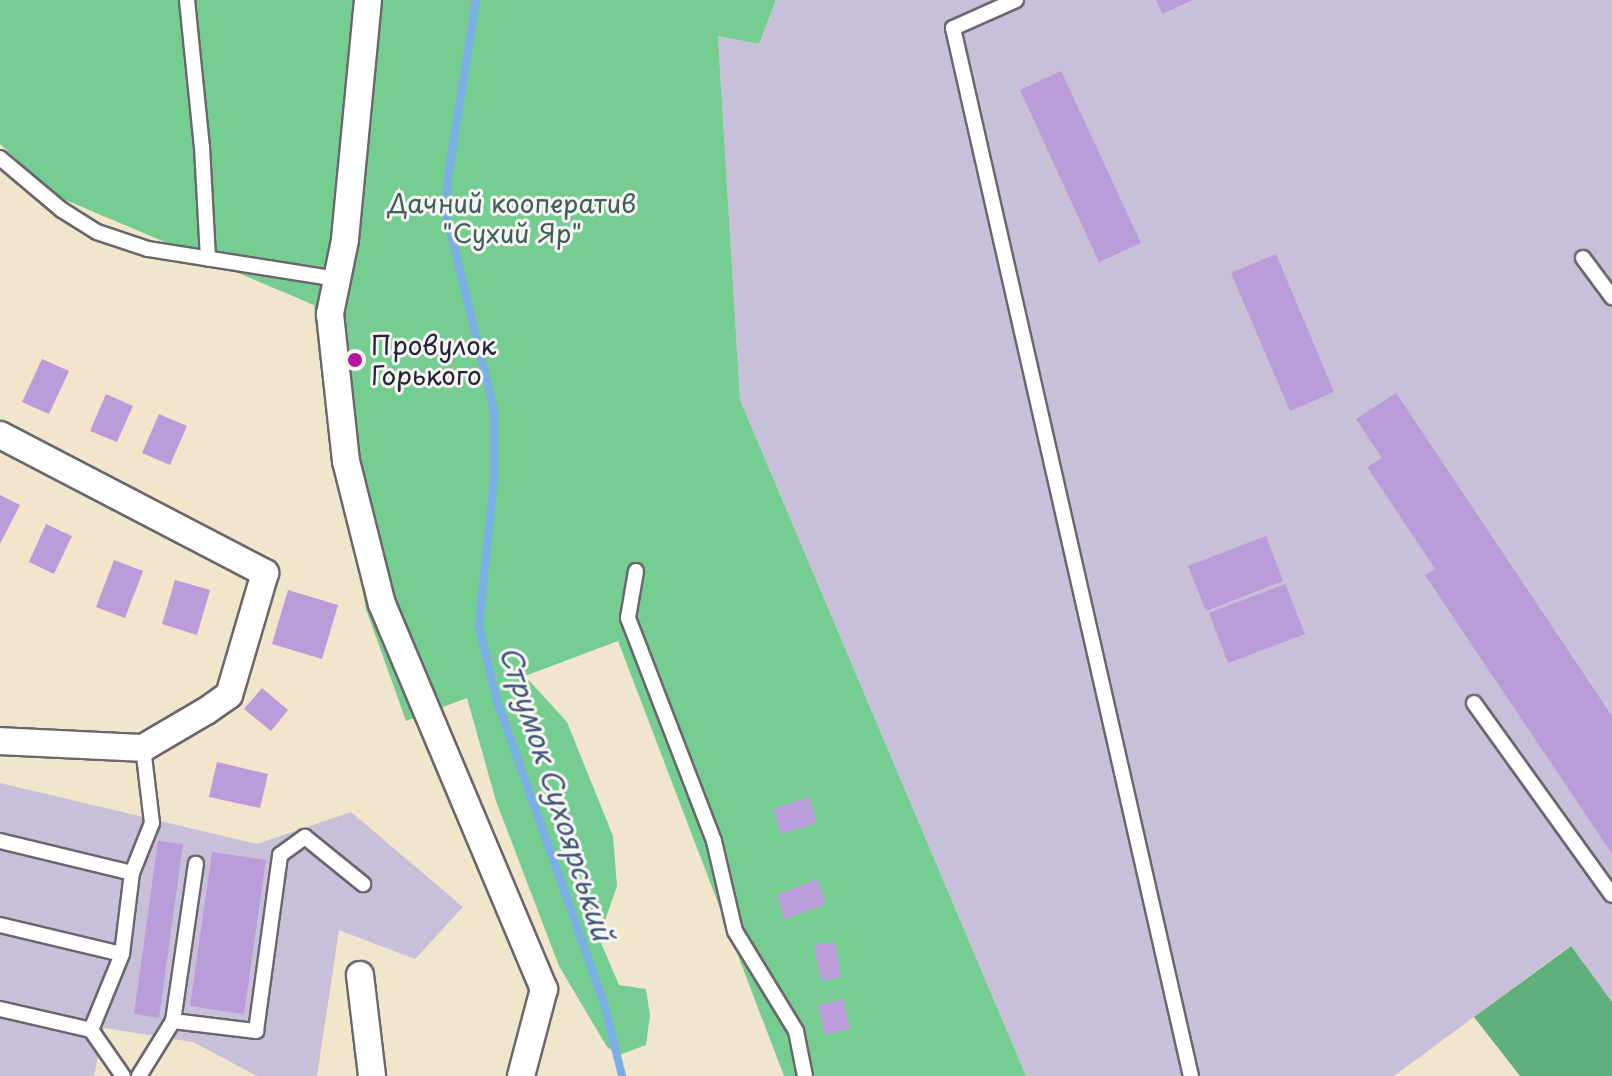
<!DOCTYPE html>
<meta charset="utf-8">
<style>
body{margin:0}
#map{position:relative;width:1612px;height:1076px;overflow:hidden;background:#f1e5cc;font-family:"Playpen Sans",sans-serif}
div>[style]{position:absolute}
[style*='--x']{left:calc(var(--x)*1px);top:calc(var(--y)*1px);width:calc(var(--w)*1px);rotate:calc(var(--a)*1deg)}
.industrial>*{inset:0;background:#c7c0d8}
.green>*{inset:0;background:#76cd92}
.forest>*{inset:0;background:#60b07c}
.stream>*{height:8px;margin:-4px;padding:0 4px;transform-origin:4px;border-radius:4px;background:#7bade7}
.building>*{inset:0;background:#ba9cda}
.roads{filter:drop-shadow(2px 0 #6a666e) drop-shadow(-2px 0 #6a666e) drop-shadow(0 2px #6a666e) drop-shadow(0 -2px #6a666e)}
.service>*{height:14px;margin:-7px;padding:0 7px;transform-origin:7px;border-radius:7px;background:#fff}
.minor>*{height:26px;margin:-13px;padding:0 13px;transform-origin:13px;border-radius:13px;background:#fff}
.dots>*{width:22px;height:22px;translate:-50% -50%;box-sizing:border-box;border:4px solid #f6f6f2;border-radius:50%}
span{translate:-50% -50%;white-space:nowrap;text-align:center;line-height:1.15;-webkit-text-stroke:6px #f6f6f2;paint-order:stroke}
.park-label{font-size:26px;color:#3f5e59}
.poi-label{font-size:26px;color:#22223b}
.left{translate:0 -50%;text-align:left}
.water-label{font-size:28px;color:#415377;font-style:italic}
</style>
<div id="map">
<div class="industrial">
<div style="clip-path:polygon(776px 0,1612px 0,1612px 1002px,1570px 946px,1394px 1076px,1026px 1076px,740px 400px,718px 36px,759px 44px)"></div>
<div style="clip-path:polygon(0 783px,257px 844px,351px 812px,463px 907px,415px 959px,339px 930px,317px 1076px,257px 1076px,193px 1042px,104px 1028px,94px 1076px,0 1076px)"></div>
</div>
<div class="green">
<div style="clip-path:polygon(0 0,776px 0,759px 44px,718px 36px,740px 400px,1026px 1076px,784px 1076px,618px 641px,525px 676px,567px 722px,613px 836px,617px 886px,599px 938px,619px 985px,646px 989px,650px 1015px,646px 1045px,619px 1055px,607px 1047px,559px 966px,496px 801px,467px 698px,406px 721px,366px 609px,319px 357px,314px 305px,56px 196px,0 144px)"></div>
</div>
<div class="forest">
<div style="clip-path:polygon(1571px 946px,1612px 1002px,1612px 1076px,1520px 1076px,1474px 1017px)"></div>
</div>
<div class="stream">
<div style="--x:476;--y:0;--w:179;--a:99"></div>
<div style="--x:448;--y:177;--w:36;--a:93"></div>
<div style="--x:446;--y:213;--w:203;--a:76.3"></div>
<div style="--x:494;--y:410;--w:70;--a:90"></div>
<div style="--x:494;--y:480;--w:147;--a:95.9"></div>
<div style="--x:479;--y:626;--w:77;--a:76.5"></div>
<div style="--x:497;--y:701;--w:320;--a:70.5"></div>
<div style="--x:604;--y:1003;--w:75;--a:76.1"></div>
</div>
<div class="building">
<div style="clip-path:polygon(1156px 0,1193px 0,1162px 14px)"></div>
<div style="clip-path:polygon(1061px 71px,1141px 243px,1099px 262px,1020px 90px)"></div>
<div style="clip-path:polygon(1276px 254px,1334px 392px,1290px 411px,1231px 273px)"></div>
<div style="clip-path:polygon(42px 359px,69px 371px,49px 414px,22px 402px)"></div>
<div style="clip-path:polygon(1396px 393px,1612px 716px,1612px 854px,1425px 575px,1435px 569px,1367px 467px,1382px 458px,1356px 419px)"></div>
<div style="clip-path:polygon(106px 394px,133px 406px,117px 442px,90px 431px)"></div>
<div style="clip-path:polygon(159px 414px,187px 426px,170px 465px,142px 453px)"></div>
<div style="clip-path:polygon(0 495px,20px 505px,0 544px)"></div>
<div style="clip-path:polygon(46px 524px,72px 536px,54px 574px,29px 562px)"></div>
<div style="clip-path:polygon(1266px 536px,1283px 581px,1206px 611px,1188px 566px)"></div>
<div style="clip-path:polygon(114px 560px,143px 571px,125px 618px,96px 607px)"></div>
<div style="clip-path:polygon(175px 580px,210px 590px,197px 635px,162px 624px)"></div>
<div style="clip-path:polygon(1285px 584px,1305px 634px,1228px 663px,1209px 613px)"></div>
<div style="clip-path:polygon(288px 590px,338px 605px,322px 659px,272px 644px)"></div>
<div style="clip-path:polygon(262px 688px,288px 710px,271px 731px,244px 709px)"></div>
<div style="clip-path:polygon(217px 762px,268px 774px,260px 808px,209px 797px)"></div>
<div style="clip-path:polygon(809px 797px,817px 823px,781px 834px,773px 809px)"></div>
<div style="clip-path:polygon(158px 841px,183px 844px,159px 1018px,134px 1014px)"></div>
<div style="clip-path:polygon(212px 852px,266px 860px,244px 1014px,190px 1006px)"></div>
<div style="clip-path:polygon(817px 879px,826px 904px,785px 919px,776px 895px)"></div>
<div style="clip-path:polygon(835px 942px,841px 977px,821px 981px,814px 945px)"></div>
<div style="clip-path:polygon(843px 999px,850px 1029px,825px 1035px,818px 1005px)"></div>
</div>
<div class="roads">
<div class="service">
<div style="--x:187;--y:0;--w:148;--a:84.2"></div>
<div style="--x:202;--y:147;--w:112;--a:86.9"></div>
<div style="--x:1016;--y:0;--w:69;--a:156"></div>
<div style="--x:953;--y:28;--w:1075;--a:77.21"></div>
<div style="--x:0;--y:158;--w:81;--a:40"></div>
<div style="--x:62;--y:210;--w:41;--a:32.2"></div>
<div style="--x:97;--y:232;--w:54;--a:18.4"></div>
<div style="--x:148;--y:249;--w:191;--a:9"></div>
<div style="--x:1583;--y:258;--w:49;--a:53.4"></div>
<div style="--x:636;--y:571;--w:48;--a:99.7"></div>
<div style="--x:628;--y:618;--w:239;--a:68.9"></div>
<div style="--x:714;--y:841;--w:92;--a:76.9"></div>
<div style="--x:735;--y:931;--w:117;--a:58.6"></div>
<div style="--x:796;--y:1031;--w:46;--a:78.7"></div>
<div style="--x:1474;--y:703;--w:236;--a:54.3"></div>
<div style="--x:0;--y:841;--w:136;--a:13.6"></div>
<div style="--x:0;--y:925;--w:125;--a:13.4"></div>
<div style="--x:0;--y:1009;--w:93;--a:13"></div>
<div style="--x:173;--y:1021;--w:84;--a:6.9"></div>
<div style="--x:256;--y:1031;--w:178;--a:-82.2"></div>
<div style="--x:280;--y:855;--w:31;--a:-36"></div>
<div style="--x:305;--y:837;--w:75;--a:39"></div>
<div style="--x:123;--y:1076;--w:56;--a:-124.8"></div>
<div style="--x:91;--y:1030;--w:82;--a:-67.8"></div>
<div style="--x:122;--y:954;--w:82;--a:-83"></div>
<div style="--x:132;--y:873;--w:54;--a:-68.2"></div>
<div style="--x:152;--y:823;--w:76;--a:-96.8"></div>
<div style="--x:139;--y:1076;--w:65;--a:-58.3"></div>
<div style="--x:173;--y:1021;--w:159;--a:-81.7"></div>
</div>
<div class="minor">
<div style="--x:368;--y:0;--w:241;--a:95.5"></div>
<div style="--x:345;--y:240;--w:76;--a:101.5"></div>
<div style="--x:330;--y:314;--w:148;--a:83.8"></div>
<div style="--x:346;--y:461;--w:147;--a:75.9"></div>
<div style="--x:382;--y:604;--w:418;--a:67.2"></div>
<div style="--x:544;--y:989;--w:90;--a:104.8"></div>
<div style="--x:0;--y:435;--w:299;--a:27.5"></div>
<div style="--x:265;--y:573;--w:127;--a:106.4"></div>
<div style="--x:229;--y:695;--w:28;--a:145"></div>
<div style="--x:206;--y:711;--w:73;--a:149.6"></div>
<div style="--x:143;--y:748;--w:143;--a:-177.2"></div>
<div style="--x:360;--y:975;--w:102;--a:83.2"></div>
</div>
</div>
<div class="dots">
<div style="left:355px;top:360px;background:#b5179e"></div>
</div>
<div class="park-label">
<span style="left:512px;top:218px">Дачний кооператив<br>"Сухий Яр"</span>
</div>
<div class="poi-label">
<span class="left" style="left:371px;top:360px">Провулок<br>Горького</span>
</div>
<div class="water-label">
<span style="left:557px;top:793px;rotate:72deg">Струмок Сухоярський</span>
</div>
</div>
